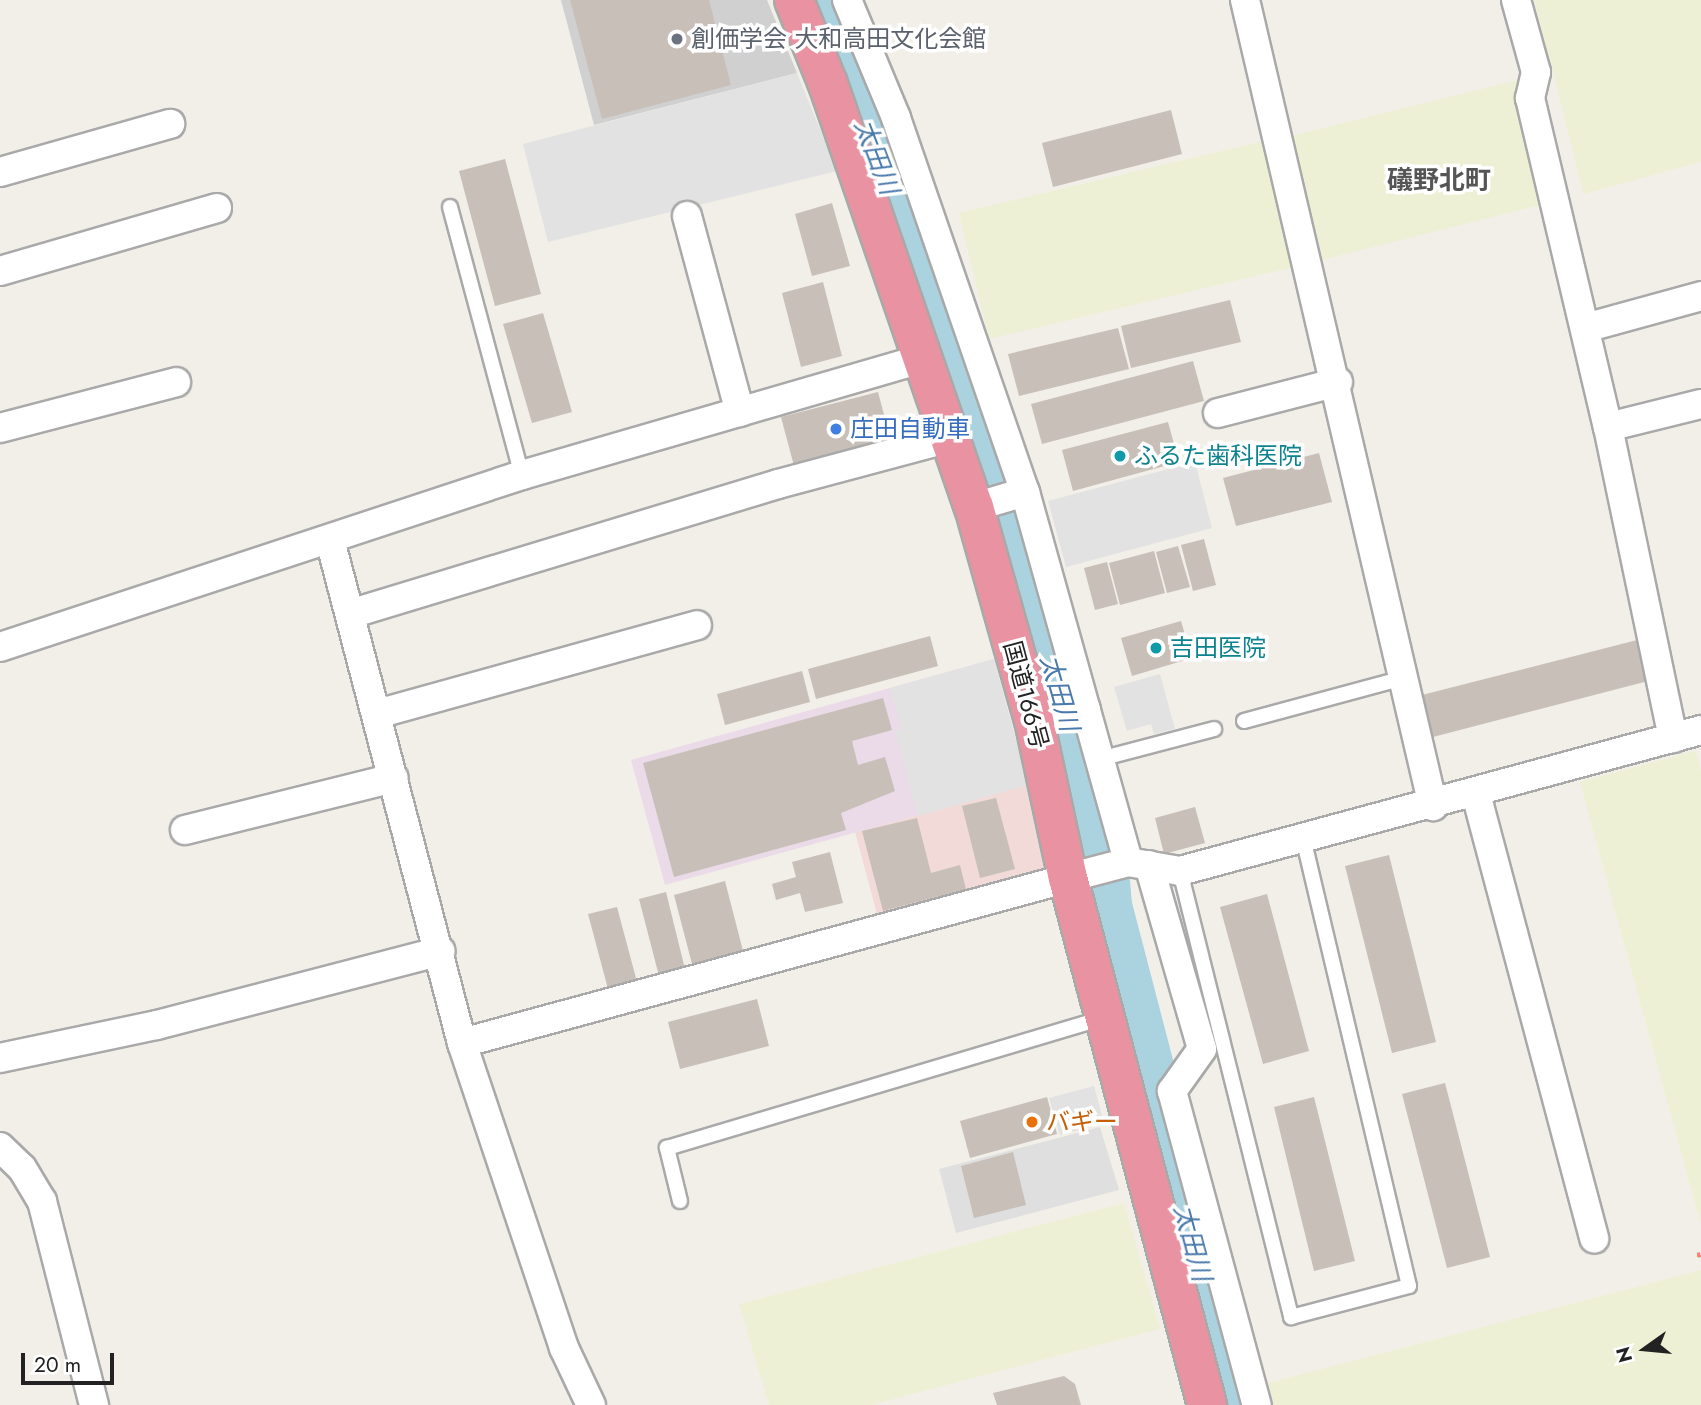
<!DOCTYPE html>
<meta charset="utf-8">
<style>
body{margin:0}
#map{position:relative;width:1701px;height:1405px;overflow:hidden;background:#f2efe9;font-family:Jost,"Noto Sans JP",sans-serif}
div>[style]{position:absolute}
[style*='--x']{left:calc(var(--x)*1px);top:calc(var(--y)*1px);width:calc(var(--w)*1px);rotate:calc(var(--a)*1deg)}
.residential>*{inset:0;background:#e0dfdf}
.commercial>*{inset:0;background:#f2dad9}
.industrial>*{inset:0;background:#ebdbe8}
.religious>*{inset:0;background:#d0d0d0}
.farmland>*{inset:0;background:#eef0d5}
.parking>*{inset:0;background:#e2e2e2}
.river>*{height:56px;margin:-28px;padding:0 28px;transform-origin:28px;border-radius:28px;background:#aad3df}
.building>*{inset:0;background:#c7bfb8}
.path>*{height:4.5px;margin-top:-2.25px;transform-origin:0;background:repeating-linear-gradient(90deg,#fa8072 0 3.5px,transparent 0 7px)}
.roads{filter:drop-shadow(2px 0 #a9a9a9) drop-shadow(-2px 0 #a9a9a9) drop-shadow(0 2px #a9a9a9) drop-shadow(0 -2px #a9a9a9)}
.lane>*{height:14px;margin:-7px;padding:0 7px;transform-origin:7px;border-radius:7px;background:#fff}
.street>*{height:28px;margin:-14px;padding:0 14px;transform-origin:14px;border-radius:14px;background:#fff}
.highway>*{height:38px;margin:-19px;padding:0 19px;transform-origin:19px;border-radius:19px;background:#e892a2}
.dots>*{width:19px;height:19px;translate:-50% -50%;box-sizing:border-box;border:4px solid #fff;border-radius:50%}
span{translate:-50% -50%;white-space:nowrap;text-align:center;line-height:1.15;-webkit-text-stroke:7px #fff;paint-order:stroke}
.worship-label{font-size:24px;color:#5b616d}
.left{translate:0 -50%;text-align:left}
.shop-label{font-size:24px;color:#366cbe}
.culture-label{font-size:24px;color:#0d838f}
.street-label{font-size:24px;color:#222}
.food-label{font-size:24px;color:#c56008}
.water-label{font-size:26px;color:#4a7aab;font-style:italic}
.neighbourhood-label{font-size:26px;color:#555;font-weight:700}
.north{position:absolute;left:1610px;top:1314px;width:70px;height:70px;-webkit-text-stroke:5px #fff;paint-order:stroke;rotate:255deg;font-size:19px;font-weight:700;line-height:28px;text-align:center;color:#222}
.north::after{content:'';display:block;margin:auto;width:24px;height:32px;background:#222;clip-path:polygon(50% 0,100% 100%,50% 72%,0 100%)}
.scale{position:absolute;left:21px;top:1353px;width:93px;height:32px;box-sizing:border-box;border:4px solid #222;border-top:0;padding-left:9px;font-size:21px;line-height:24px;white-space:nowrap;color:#222;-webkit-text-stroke:5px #fff;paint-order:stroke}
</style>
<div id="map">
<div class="residential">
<div style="clip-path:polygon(1100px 1127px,1119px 1190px,956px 1233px,939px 1169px)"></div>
</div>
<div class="commercial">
<div style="clip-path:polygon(1028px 785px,1051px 867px,877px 914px,855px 832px)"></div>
</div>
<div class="industrial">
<div style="clip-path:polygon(994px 659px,1028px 785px,665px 885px,631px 760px)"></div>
</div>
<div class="religious">
<div style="clip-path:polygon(561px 0,767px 0,797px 73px,594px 125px)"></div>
</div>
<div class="farmland">
<div style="clip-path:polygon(1534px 0,1701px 0,1701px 162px,1584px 194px)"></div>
<div style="clip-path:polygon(1518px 80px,1549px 203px,1314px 262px,1283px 138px)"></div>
<div style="clip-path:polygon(1264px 141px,1294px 267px,989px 339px,959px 213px)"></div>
<div style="clip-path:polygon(1695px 751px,1701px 770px,1701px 1225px,1580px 782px)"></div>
<div style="clip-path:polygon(1124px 1203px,1160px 1329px,871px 1405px,769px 1405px,739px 1304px)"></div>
<div style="clip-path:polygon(1701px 1270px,1701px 1405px,1274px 1405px,1268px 1383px)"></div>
</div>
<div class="parking">
<div style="clip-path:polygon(797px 73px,837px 171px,548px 242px,523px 144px)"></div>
<div style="clip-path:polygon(1195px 462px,1212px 528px,1066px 567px,1048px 501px)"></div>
<div style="clip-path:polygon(994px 659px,1028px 785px,918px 816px,895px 731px,902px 729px,890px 688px)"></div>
<div style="clip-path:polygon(1160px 674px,1175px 729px,1154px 734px,1151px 724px,1127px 731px,1114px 687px)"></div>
<div style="clip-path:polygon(1094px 1086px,1104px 1123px,1060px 1135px,1049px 1098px)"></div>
</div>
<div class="river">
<div style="--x:817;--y:0;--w:501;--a:69.43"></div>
<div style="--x:993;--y:469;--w:365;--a:73.5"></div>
<div style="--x:1097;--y:819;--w:87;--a:85.4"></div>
<div style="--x:1104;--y:906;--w:516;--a:75.4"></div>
</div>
<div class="building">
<div style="clip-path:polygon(570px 0,709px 0,731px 85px,602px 119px)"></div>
<div style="clip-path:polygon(1171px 110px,1182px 154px,1053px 187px,1042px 143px)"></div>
<div style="clip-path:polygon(505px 159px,541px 294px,495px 306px,459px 171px)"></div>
<div style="clip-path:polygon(832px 203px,850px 266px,812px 276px,795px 214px)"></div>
<div style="clip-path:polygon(823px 282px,842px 356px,801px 367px,782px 293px)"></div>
<div style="clip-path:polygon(1230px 300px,1241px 342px,1131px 368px,1121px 326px)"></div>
<div style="clip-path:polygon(543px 313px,572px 412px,532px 423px,503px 324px)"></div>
<div style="clip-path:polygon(1118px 328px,1129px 369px,1019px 396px,1008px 354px)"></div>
<div style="clip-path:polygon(1193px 361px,1204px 401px,1042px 444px,1031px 404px)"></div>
<div style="clip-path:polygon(878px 392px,891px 441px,794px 466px,781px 417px)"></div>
<div style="clip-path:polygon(1168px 422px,1179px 462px,1073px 491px,1062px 450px)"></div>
<div style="clip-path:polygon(1319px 453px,1332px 502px,1236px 526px,1223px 478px)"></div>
<div style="clip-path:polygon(1204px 539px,1216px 585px,1193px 591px,1181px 545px)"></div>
<div style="clip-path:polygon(1178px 546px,1190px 587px,1167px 593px,1156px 552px)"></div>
<div style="clip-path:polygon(1154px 551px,1165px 593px,1120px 605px,1109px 563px)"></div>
<div style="clip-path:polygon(1107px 562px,1118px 604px,1095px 610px,1084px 568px)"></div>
<div style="clip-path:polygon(1181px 621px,1192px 658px,1132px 676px,1121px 638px)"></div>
<div style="clip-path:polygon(930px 636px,938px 666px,816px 699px,808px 669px)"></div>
<div style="clip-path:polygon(1641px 639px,1652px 680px,1433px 737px,1422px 695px)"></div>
<div style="clip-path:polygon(802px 671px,810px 702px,725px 725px,717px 694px)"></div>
<div style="clip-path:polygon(883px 698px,892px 730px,852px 741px,858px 765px,885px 757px,895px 791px,841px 813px,846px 830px,674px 877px,643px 763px)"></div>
<div style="clip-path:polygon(996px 798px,1015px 869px,980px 878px,962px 806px)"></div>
<div style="clip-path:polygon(1195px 807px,1205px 843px,1164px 854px,1155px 818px)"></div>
<div style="clip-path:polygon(917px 818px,931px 873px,960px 865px,966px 889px,883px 911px,862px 831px)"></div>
<div style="clip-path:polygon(830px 852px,843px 903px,805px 912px,800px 893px,776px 900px,772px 884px,796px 877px,792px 862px)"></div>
<div style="clip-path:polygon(1389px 855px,1436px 1042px,1392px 1053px,1345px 866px)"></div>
<div style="clip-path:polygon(725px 881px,743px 951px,692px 964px,674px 895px)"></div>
<div style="clip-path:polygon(666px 892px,685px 969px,659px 976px,639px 899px)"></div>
<div style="clip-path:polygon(1267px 894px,1309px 1051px,1263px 1064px,1220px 907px)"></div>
<div style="clip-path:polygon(617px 907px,637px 982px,608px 989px,588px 914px)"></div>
<div style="clip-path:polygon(757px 999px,769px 1046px,680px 1069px,668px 1022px)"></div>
<div style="clip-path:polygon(1445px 1083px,1490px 1257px,1447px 1268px,1402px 1094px)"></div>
<div style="clip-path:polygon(1047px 1097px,1057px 1134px,970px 1158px,960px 1121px)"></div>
<div style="clip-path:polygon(1314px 1097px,1355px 1261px,1314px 1271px,1274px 1107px)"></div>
<div style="clip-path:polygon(1013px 1152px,1026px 1205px,974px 1218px,961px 1166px)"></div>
<div style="clip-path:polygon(1064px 1376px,1075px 1384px,1081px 1405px,997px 1405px,993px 1393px)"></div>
</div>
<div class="path">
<div style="--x:1697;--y:1255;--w:4;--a:-14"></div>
</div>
<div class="roads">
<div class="lane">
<div style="--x:450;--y:207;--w:278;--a:75"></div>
<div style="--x:1244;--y:721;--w:165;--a:-15.1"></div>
<div style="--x:1100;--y:759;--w:118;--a:-14.7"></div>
<div style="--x:1180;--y:871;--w:460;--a:76"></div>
<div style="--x:1291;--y:1317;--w:122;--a:-14.7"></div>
<div style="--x:1409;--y:1286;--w:459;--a:-103.3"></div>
<div style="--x:680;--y:1201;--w:55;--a:-103.8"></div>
<div style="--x:667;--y:1148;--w:455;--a:-16.6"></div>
</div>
<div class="street">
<div style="--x:847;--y:0;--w:128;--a:67.4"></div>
<div style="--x:896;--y:118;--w:396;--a:71"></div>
<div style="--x:1025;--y:492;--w:384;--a:74.4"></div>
<div style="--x:1245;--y:0;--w:828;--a:76.87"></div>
<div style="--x:1516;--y:0;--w:75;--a:74.5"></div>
<div style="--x:1536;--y:72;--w:27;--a:103"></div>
<div style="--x:1530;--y:98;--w:338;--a:76.7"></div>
<div style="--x:1608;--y:427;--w:318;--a:78.2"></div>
<div style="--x:0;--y:172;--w:177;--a:-15.8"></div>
<div style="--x:687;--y:216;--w:203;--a:74.9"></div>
<div style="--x:0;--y:271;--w:226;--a:-16.2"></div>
<div style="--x:1585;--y:328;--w:120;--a:-15.4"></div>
<div style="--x:1218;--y:413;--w:124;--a:-14.5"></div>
<div style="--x:1608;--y:427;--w:96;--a:-13.9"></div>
<div style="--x:0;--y:428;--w:182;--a:-14.6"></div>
<div style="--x:974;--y:507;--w:53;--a:-16.4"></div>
<div style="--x:330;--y:540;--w:520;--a:75.3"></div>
<div style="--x:462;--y:1043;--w:322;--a:71.5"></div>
<div style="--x:564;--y:1348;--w:63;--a:64.7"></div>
<div style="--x:350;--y:614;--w:447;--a:-16.9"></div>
<div style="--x:778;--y:484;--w:181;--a:-15"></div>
<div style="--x:0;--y:647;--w:550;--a:-18.24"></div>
<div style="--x:522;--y:475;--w:420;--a:-16.2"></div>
<div style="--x:377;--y:714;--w:332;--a:-15.5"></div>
<div style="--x:1034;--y:720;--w:53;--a:-11.9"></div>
<div style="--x:1476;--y:794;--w:460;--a:75.1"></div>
<div style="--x:185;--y:830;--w:215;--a:-14"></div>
<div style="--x:1149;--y:865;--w:191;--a:73.9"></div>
<div style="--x:1202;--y:1049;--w:52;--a:125.5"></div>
<div style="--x:1172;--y:1091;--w:325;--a:74.9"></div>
<div style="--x:462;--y:1043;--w:644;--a:-15.22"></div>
<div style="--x:1083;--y:874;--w:47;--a:-14.9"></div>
<div style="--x:1128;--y:862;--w:53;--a:9.8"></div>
<div style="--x:1180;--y:871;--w:540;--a:-15.14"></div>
<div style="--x:0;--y:1058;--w:160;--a:-11.9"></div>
<div style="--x:157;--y:1025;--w:293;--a:-14.6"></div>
<div style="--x:0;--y:1147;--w:30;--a:44"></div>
<div style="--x:22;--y:1168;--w:39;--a:59"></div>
<div style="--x:42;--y:1201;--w:211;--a:75.7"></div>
</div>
<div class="highway">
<div style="--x:794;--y:0;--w:91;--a:68"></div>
<div style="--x:828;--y:84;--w:447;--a:71"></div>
<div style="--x:974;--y:507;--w:221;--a:74.3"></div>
<div style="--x:1034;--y:720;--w:162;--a:77.9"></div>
<div style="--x:1068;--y:878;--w:545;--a:75.22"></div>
</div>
</div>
<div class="dots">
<div style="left:677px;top:39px;background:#6b7280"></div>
<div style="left:836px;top:429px;background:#3f7fe0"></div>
<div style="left:1120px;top:456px;background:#0f9aa8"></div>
<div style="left:1156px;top:648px;background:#0f9aa8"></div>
<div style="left:1032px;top:1122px;background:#e8710a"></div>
</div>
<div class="worship-label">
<span class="left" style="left:691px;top:39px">創価学会 大和高田文化会館</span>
</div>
<div class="shop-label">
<span class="left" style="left:850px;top:429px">庄田自動車</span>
</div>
<div class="culture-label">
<span class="left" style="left:1134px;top:456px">ふるた歯科医院</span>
<span class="left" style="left:1170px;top:648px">吉田医院</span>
</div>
<div class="street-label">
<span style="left:1026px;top:695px;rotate:75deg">国道166号</span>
</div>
<div class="food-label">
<span class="left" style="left:1046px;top:1122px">バギー</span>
</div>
<div class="water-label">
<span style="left:876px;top:157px;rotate:69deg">太田川</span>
<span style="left:1059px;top:693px;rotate:74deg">太田川</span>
<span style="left:1192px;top:1243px;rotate:75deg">太田川</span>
</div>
<div class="neighbourhood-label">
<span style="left:1439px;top:181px">礒野北町</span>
</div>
<div class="north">N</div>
<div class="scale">20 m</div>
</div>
